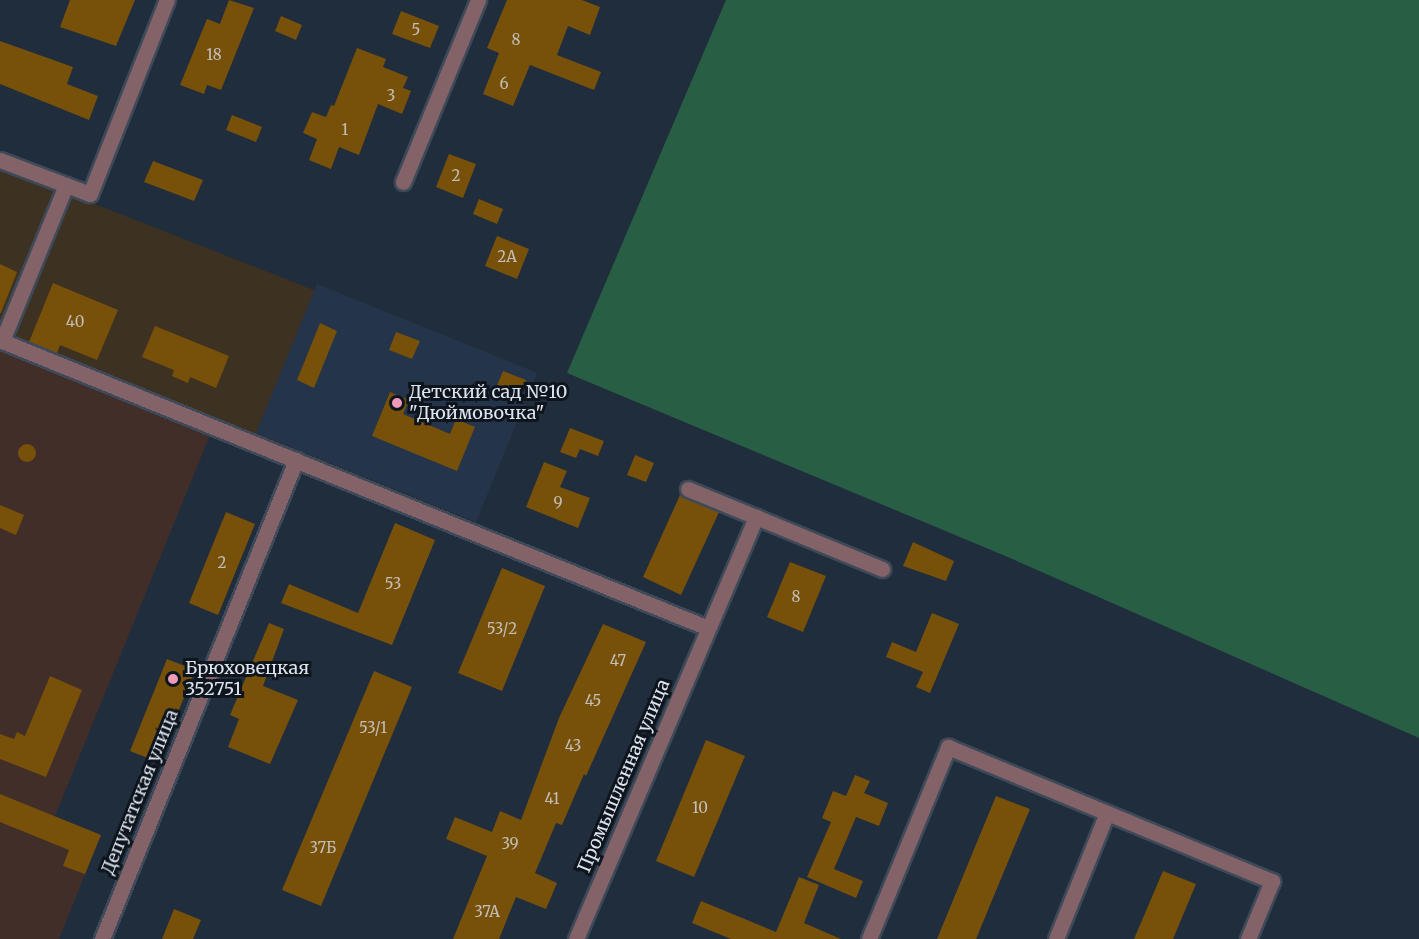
<!DOCTYPE html>
<meta charset="utf-8">
<style>
body{margin:0}
#map{position:relative;width:1419px;height:939px;overflow:hidden;background:#202d3d;font-family:Merriweather,serif}
div>[style]{position:absolute}
[style*='--x']{left:calc(var(--x)*1px);top:calc(var(--y)*1px);width:calc(var(--w)*1px);rotate:calc(var(--a)*1deg)}
.commercial>*{inset:0;background:#3d3122}
.industrial>*{inset:0;background:#412e29}
.built>*{inset:0;background:#24344a}
.green>*{inset:0;background:#275e44}
.building>*{inset:0;background:#77500a}
.round{border-radius:50%}
.roads{filter:drop-shadow(2px 0 #3e4a59) drop-shadow(-2px 0 #3e4a59) drop-shadow(0 2px #3e4a59) drop-shadow(0 -2px #3e4a59)}
.minor>*{height:15px;margin:-7.5px;padding:0 7.5px;transform-origin:7.5px;border-radius:7.5px;background:#836367}
.dots>*{width:16px;height:16px;translate:-50% -50%;box-sizing:border-box;border:3px solid #0f151c;border-radius:50%}
span{translate:-50% -50%;white-space:nowrap;text-align:center;line-height:1.15;-webkit-text-stroke:6px #0f151c;paint-order:stroke}
.number-label{font-size:15px;color:#c3bfb6}
.number-label span{-webkit-text-stroke-width:0}
.poi-label{font-size:18px;color:#dce4ef}
.left{translate:0 -50%;text-align:left}
.street-label{font-size:18px;color:#dce4ef}
</style>
<div id="map">
<div class="commercial">
<div style="clip-path:polygon(0 167px,314px 290px,317px 284px,537px 373px,476px 522px,217px 418px,210px 435px,0 349px)"></div>
</div>
<div class="industrial">
<div style="clip-path:polygon(0 349px,210px 435px,55px 816px,101px 835px,59px 939px,0 939px)"></div>
</div>
<div class="built">
<div style="clip-path:polygon(317px 284px,537px 373px,476px 522px,256px 433px)"></div>
</div>
<div class="green">
<div style="clip-path:polygon(726px 0,1419px 0,1419px 738px,1003px 555px,567px 373px)"></div>
</div>
<div class="building">
<div style="clip-path:polygon(70px 0,135px 0,116px 46px,60px 27px)"></div>
<div style="clip-path:polygon(229px 0,254px 8px,221px 90px,207px 85px,204px 94px,180px 85px,207px 19px,220px 24px)"></div>
<div style="clip-path:polygon(507px 0,582px 0,600px 7px,590px 35px,568px 26px,557px 55px,601px 72px,594px 90px,530px 65px,513px 106px,483px 94px,499px 53px,487px 48px)"></div>
<div style="clip-path:polygon(401px 11px,439px 26px,430px 48px,392px 34px)"></div>
<div style="clip-path:polygon(281px 16px,302px 25px,296px 40px,275px 31px)"></div>
<div style="clip-path:polygon(0 41px,73px 67px,67px 84px,98px 96px,89px 120px,0 84px)"></div>
<div style="clip-path:polygon(357px 48px,386px 59px,383px 67px,408px 77px,403px 88px,411px 91px,402px 114px,378px 104px,359px 155px,339px 147px,331px 169px,309px 160px,317px 139px,303px 133px,312px 112px,326px 117px,331px 105px,334px 106px)"></div>
<div style="clip-path:polygon(232px 115px,262px 127px,256px 142px,226px 130px)"></div>
<div style="clip-path:polygon(449px 154px,476px 164px,463px 198px,436px 187px)"></div>
<div style="clip-path:polygon(153px 161px,203px 180px,194px 201px,144px 182px)"></div>
<div style="clip-path:polygon(479px 199px,503px 209px,497px 224px,473px 214px)"></div>
<div style="clip-path:polygon(497px 236px,529px 249px,517px 279px,485px 266px)"></div>
<div style="clip-path:polygon(0 264px,17px 272px,1px 313px,0 313px)"></div>
<div style="clip-path:polygon(53px 283px,118px 310px,97px 360px,60px 345px,57px 353px,29px 342px)"></div>
<div style="clip-path:polygon(320px 323px,337px 331px,314px 388px,297px 380px)"></div>
<div style="clip-path:polygon(155px 326px,229px 356px,216px 388px,190px 377px,188px 383px,172px 376px,174px 370px,142px 357px)"></div>
<div style="clip-path:polygon(396px 332px,420px 341px,412px 359px,389px 350px)"></div>
<div style="clip-path:polygon(503px 371px,526px 380px,519px 398px,496px 388px)"></div>
<div style="clip-path:polygon(390px 392px,409px 400px,403px 414px,450px 434px,456px 419px,475px 427px,457px 471px,372px 436px)"></div>
<div style="clip-path:polygon(570px 428px,604px 441px,598px 456px,580px 449px,576px 458px,560px 452px)"></div>
<div class="round" style="left:18px;top:444px;width:18px;height:18px"></div>
<div style="clip-path:polygon(635px 455px,654px 463px,646px 482px,627px 475px)"></div>
<div style="clip-path:polygon(544px 462px,567px 471px,560px 487px,590px 498px,578px 528px,526px 507px)"></div>
<div style="clip-path:polygon(680px 495px,719px 512px,681px 595px,643px 577px)"></div>
<div style="clip-path:polygon(0 505px,24px 515px,16px 535px,0 528px)"></div>
<div style="clip-path:polygon(226px 512px,255px 524px,218px 615px,189px 603px)"></div>
<div style="clip-path:polygon(395px 523px,435px 540px,392px 645px,281px 603px,289px 584px,358px 613px)"></div>
<div style="clip-path:polygon(913px 542px,954px 561px,946px 581px,903px 566px)"></div>
<div style="clip-path:polygon(790px 562px,826px 576px,803px 632px,767px 617px)"></div>
<div style="clip-path:polygon(502px 568px,545px 586px,502px 691px,458px 673px)"></div>
<div style="clip-path:polygon(932px 613px,959px 624px,930px 693px,916px 687px,923px 672px,886px 657px,892px 642px,916px 652px)"></div>
<div style="clip-path:polygon(269px 623px,284px 629px,263px 686px,298px 700px,270px 764px,228px 747px,239px 719px,230px 715px)"></div>
<div style="clip-path:polygon(603px 624px,646px 642px,586px 776px,584px 774px,562px 825px,556px 823px,535px 873px,557px 883px,546px 909px,516px 897px,499px 939px,453px 939px,487px 856px,446px 839px,455px 817px,492px 832px,500px 811px,521px 820px,559px 718px)"></div>
<div style="clip-path:polygon(167px 659px,195px 670px,158px 762px,130px 751px)"></div>
<div style="clip-path:polygon(374px 671px,412px 687px,321px 906px,282px 890px)"></div>
<div style="clip-path:polygon(50px 676px,82px 690px,46px 777px,0 759px,0 734px,14px 739px,17px 732px,25px 736px)"></div>
<div style="clip-path:polygon(706px 740px,745px 756px,694px 877px,656px 861px)"></div>
<div style="clip-path:polygon(855px 775px,870px 781px,864px 793px,888px 803px,879px 826px,856px 817px,834px 869px,863px 881px,856px 898px,807px 877px,831px 822px,822px 818px,833px 791px,846px 796px)"></div>
<div style="clip-path:polygon(0 794px,101px 835px,85px 874px,63px 866px,69px 850px,0 822px)"></div>
<div style="clip-path:polygon(996px 796px,1030px 809px,1005px 869px,976px 939px,937px 939px)"></div>
<div style="clip-path:polygon(1163px 871px,1196px 884px,1173px 939px,1134px 939px)"></div>
<div style="clip-path:polygon(799px 877px,819px 885px,804px 923px,841px 939px,731px 939px,692px 923px,701px 901px,776px 932px)"></div>
<div style="clip-path:polygon(174px 909px,201px 920px,193px 939px,162px 939px)"></div>
</div>
<div class="roads">
<div class="minor">
<div style="--x:0;--y:160;--w:96;--a:20.7"></div>
<div style="--x:90;--y:194;--w:209;--a:-68.4"></div>
<div style="--x:403;--y:182;--w:197;--a:-67.6"></div>
<div style="--x:66;--y:185;--w:169;--a:112.3"></div>
<div style="--x:2;--y:341;--w:762;--a:22.12"></div>
<div style="--x:688;--y:489;--w:210;--a:22.4"></div>
<div style="--x:102;--y:939;--w:517;--a:-67.95"></div>
<div style="--x:576;--y:939;--w:459;--a:-66.9"></div>
<div style="--x:869;--y:939;--w:208;--a:-67.6"></div>
<div style="--x:948;--y:747;--w:351;--a:22.5"></div>
<div style="--x:1272;--y:881;--w:63;--a:112.5"></div>
<div style="--x:1056;--y:939;--w:136;--a:-68"></div>
</div>
</div>
<div class="dots">
<div style="left:397px;top:403px;background:#ef9ab8"></div>
<div style="left:173px;top:679px;background:#ef9ab8"></div>
</div>
<div class="number-label">
<span style="left:416px;top:30px">5</span>
<span style="left:516px;top:40px">8</span>
<span style="left:214px;top:55px">18</span>
<span style="left:504px;top:84px">6</span>
<span style="left:391px;top:96px">3</span>
<span style="left:345px;top:130px">1</span>
<span style="left:456px;top:176px">2</span>
<span style="left:507px;top:257px">2А</span>
<span style="left:75px;top:322px">40</span>
<span style="left:558px;top:503px">9</span>
<span style="left:222px;top:563px">2</span>
<span style="left:393px;top:584px">53</span>
<span style="left:796px;top:597px">8</span>
<span style="left:502px;top:629px">53/2</span>
<span style="left:618px;top:661px">47</span>
<span style="left:593px;top:701px">45</span>
<span style="left:373px;top:728px">53/1</span>
<span style="left:573px;top:746px">43</span>
<span style="left:552px;top:799px">41</span>
<span style="left:700px;top:808px">10</span>
<span style="left:510px;top:844px">39</span>
<span style="left:323px;top:848px">37Б</span>
<span style="left:487px;top:912px">37А</span>
</div>
<div class="poi-label">
<span class="left" style="left:409px;top:403px">Детский сад №10<br>"Дюймовочка"</span>
<span class="left" style="left:185px;top:679px">Брюховецкая<br>352751</span>
</div>
<div class="street-label">
<span style="left:624px;top:776px;rotate:-67deg">Промышленная улица</span>
<span style="left:140px;top:792px;rotate:-68deg">Депутатская улица</span>
</div>
</div>
